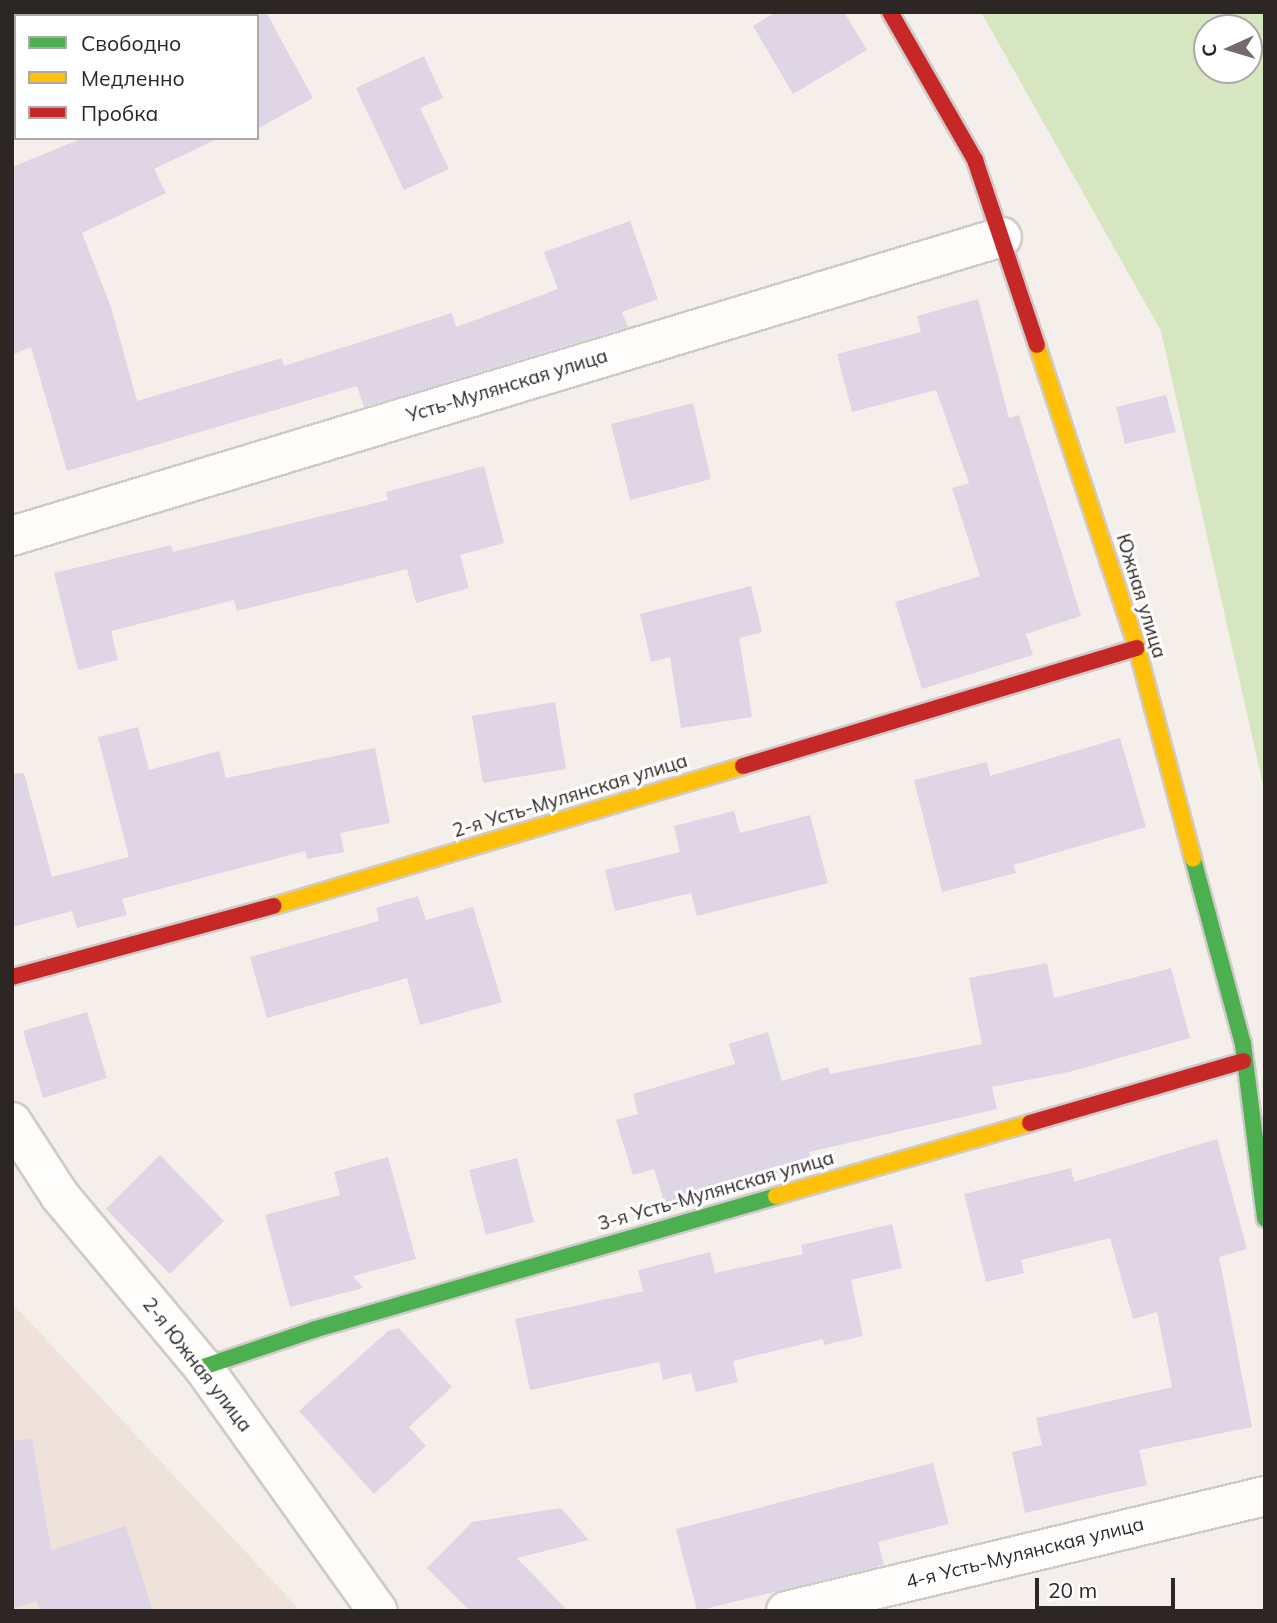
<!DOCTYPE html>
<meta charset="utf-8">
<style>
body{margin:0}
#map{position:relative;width:1277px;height:1623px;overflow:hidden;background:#f5efeb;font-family:Mulish,sans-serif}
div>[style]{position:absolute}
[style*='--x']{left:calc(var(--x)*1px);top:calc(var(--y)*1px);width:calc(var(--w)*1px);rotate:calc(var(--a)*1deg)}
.built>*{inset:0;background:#efe2da}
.green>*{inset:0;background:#d6e6c0}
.building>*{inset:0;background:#ded6e4}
.roads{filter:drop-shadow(2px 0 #d0cbc8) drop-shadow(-2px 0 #d0cbc8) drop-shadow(0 2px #d0cbc8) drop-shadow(0 -2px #d0cbc8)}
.street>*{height:38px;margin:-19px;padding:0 19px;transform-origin:19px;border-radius:19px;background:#fefdfc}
.fast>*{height:16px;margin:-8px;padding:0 8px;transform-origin:8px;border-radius:8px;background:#4caf50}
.slow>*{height:16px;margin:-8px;padding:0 8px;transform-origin:8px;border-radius:8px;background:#ffc107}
.jam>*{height:16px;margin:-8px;padding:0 8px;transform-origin:8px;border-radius:8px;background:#c62828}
span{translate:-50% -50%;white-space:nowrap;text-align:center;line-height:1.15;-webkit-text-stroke:6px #fff;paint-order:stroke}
.street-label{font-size:19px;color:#2c2725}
.frame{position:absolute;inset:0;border:14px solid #2c2725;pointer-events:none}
.legend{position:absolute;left:14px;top:14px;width:245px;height:126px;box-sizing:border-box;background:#fff;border:2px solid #aba9a8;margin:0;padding:9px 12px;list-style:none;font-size:21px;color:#2c2725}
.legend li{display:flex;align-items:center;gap:14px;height:35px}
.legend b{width:35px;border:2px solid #aba9a8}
.north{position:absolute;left:1193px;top:14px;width:70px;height:70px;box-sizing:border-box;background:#fff;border:2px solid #aba9a8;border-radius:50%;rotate:266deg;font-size:19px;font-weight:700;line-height:28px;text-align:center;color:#2c2725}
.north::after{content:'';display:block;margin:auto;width:24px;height:32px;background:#726d6a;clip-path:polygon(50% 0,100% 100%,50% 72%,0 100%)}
.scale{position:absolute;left:1035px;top:1578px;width:140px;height:32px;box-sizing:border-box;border:4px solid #2c2725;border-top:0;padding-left:9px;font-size:21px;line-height:24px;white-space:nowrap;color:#2c2725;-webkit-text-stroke:5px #fff;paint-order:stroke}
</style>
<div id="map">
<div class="built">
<div style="clip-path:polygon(12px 1303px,301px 1611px,12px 1611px)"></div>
</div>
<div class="green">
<div style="clip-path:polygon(evenodd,981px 12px,1265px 12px,1265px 794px,1161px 331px,981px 12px,1207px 28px,1249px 28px,1249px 70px,1207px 70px,1207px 28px)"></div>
</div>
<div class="building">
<div style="clip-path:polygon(257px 12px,266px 12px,313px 98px,257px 129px)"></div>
<div style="clip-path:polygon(776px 12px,844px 12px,867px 50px,793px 94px,753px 26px)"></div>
<div style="clip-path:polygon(424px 56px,443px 98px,420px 108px,449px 169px,404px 190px,356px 88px)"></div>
<div style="clip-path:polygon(83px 138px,219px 138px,154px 169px,166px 193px,82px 233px,111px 307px,137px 401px,282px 358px,284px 366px,452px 313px,456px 327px,558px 289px,544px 252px,630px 221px,658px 299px,622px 312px,628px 327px,364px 407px,357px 386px,67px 471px,31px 347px,12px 355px,12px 167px)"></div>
<div style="clip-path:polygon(978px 299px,1009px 418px,1019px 415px,1081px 616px,1026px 634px,1033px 655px,922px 689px,895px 602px,980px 576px,952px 488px,969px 483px,936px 390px,852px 412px,837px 354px,921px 332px,917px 316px)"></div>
<div style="clip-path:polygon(1166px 395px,1176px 432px,1125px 444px,1116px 407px)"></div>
<div style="clip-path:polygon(693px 403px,711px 479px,630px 500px,611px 424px)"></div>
<div style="clip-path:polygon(484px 466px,504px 543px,460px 555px,469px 588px,416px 603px,407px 569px,237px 611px,234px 600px,111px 631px,118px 660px,78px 670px,54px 573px,171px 545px,173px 552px,388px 500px,386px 492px)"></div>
<div style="clip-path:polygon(751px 586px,762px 632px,739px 638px,752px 717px,681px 728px,670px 657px,651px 662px,640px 614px)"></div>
<div style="clip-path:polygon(555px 702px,566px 769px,483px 783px,472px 716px)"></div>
<div style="clip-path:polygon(138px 727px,149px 770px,219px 751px,226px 778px,375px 748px,390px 823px,340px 833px,344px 852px,307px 859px,305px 851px,122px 899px,127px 915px,77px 928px,72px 911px,12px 927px,12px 774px,24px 773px,52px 877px,129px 857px,98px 737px)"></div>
<div style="clip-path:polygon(1120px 738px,1146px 827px,1013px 865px,1016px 873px,942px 892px,914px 780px,987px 762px,990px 776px)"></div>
<div style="clip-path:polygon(734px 811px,740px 833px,810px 815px,828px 883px,697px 916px,691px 893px,615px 911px,605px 870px,680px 852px,674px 826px)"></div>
<div style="clip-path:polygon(418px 896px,426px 920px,473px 907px,502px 1002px,420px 1025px,407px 978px,267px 1018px,250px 957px,379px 921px,376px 908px)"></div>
<div style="clip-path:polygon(1047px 963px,1054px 998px,1171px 968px,1190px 1038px,1069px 1072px,992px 1087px,997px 1109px,809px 1152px,812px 1163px,665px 1205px,654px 1169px,633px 1175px,616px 1120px,638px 1114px,633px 1094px,735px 1064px,729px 1044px,768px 1032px,782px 1081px,828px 1067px,830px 1074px,982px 1044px,969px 978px)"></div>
<div style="clip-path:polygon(87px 1012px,107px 1078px,43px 1098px,23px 1031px)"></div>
<div style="clip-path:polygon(1217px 1139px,1247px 1249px,1219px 1257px,1252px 1427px,1139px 1450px,1147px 1485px,1025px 1513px,1012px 1452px,1042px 1445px,1036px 1418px,1172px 1387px,1157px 1312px,1133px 1319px,1110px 1238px,1021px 1260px,1024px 1273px,986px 1282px,964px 1194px,1071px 1168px,1074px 1182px)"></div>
<div style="clip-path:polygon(160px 1155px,224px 1221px,170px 1274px,106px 1209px)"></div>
<div style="clip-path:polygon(388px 1157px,416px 1259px,353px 1276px,363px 1288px,290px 1307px,265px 1215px,340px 1195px,334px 1172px)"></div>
<div style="clip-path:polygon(517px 1158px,534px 1222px,486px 1235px,469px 1170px)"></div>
<div style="clip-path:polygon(892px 1224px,902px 1268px,851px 1280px,863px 1336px,824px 1345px,823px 1339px,733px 1361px,738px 1382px,696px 1392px,691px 1373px,663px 1380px,659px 1362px,530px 1390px,515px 1319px,643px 1291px,638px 1270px,710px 1252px,715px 1273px,803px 1254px,801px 1245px)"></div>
<div style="clip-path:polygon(399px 1328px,452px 1387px,409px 1427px,426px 1446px,374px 1494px,299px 1411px,388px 1331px)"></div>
<div style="clip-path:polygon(32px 1439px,51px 1550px,126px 1526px,153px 1611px,40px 1611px,37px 1601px,12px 1609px,12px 1441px)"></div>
<div style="clip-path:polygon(933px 1463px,949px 1524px,878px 1542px,884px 1565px,697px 1611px,676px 1529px)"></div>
<div style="clip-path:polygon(561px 1508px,589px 1540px,517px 1558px,568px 1611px,470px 1611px,427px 1568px,472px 1522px)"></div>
</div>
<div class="roads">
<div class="street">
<div style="--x:149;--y:16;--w:7;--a:-34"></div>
<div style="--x:12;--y:103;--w:5;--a:-37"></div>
<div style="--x:12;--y:536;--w:1034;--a:-16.81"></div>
<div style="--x:12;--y:1122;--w:88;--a:57"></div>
<div style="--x:60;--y:1196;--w:223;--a:50.1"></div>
<div style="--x:203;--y:1367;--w:300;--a:54.4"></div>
<div style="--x:786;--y:1611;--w:493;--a:-13.5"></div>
</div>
<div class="fast">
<div style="--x:1193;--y:859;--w:192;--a:74.9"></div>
<div style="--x:1243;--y:1044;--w:176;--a:82.8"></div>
<div style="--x:203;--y:1367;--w:119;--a:-18.6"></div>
<div style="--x:316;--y:1329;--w:479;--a:-16.1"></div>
</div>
<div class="slow">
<div style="--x:1037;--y:345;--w:319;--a:71.7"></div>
<div style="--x:1137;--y:648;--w:218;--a:75.1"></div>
<div style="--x:274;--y:906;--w:489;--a:-16.6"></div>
<div style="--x:776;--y:1196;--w:264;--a:-16"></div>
</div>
<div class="jam">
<div style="--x:890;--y:12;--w:171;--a:60.1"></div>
<div style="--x:975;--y:160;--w:195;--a:71.5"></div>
<div style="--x:743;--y:766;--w:411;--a:-16.7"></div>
<div style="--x:12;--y:977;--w:271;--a:-15.2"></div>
<div style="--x:1030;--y:1123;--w:222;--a:-16.2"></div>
</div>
</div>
<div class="street-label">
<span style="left:507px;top:386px;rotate:-17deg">Усть-Мулянская улица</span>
<span style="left:1141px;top:596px;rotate:73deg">Южная улица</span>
<span style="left:570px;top:796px;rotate:-17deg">2-я Усть-Мулянская улица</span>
<span style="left:716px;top:1191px;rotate:-16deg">3-я Усть-Мулянская улица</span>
<span style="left:197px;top:1365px;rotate:52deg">2-я Южная улица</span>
<span style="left:1025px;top:1553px;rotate:-14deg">4-я Усть-Мулянская улица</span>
</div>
<div class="frame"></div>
<ul class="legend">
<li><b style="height:9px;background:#4caf50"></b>Свободно</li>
<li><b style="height:9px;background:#ffc107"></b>Медленно</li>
<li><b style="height:9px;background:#c62828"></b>Пробка</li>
</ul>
<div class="north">С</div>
<div class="scale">20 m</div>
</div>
